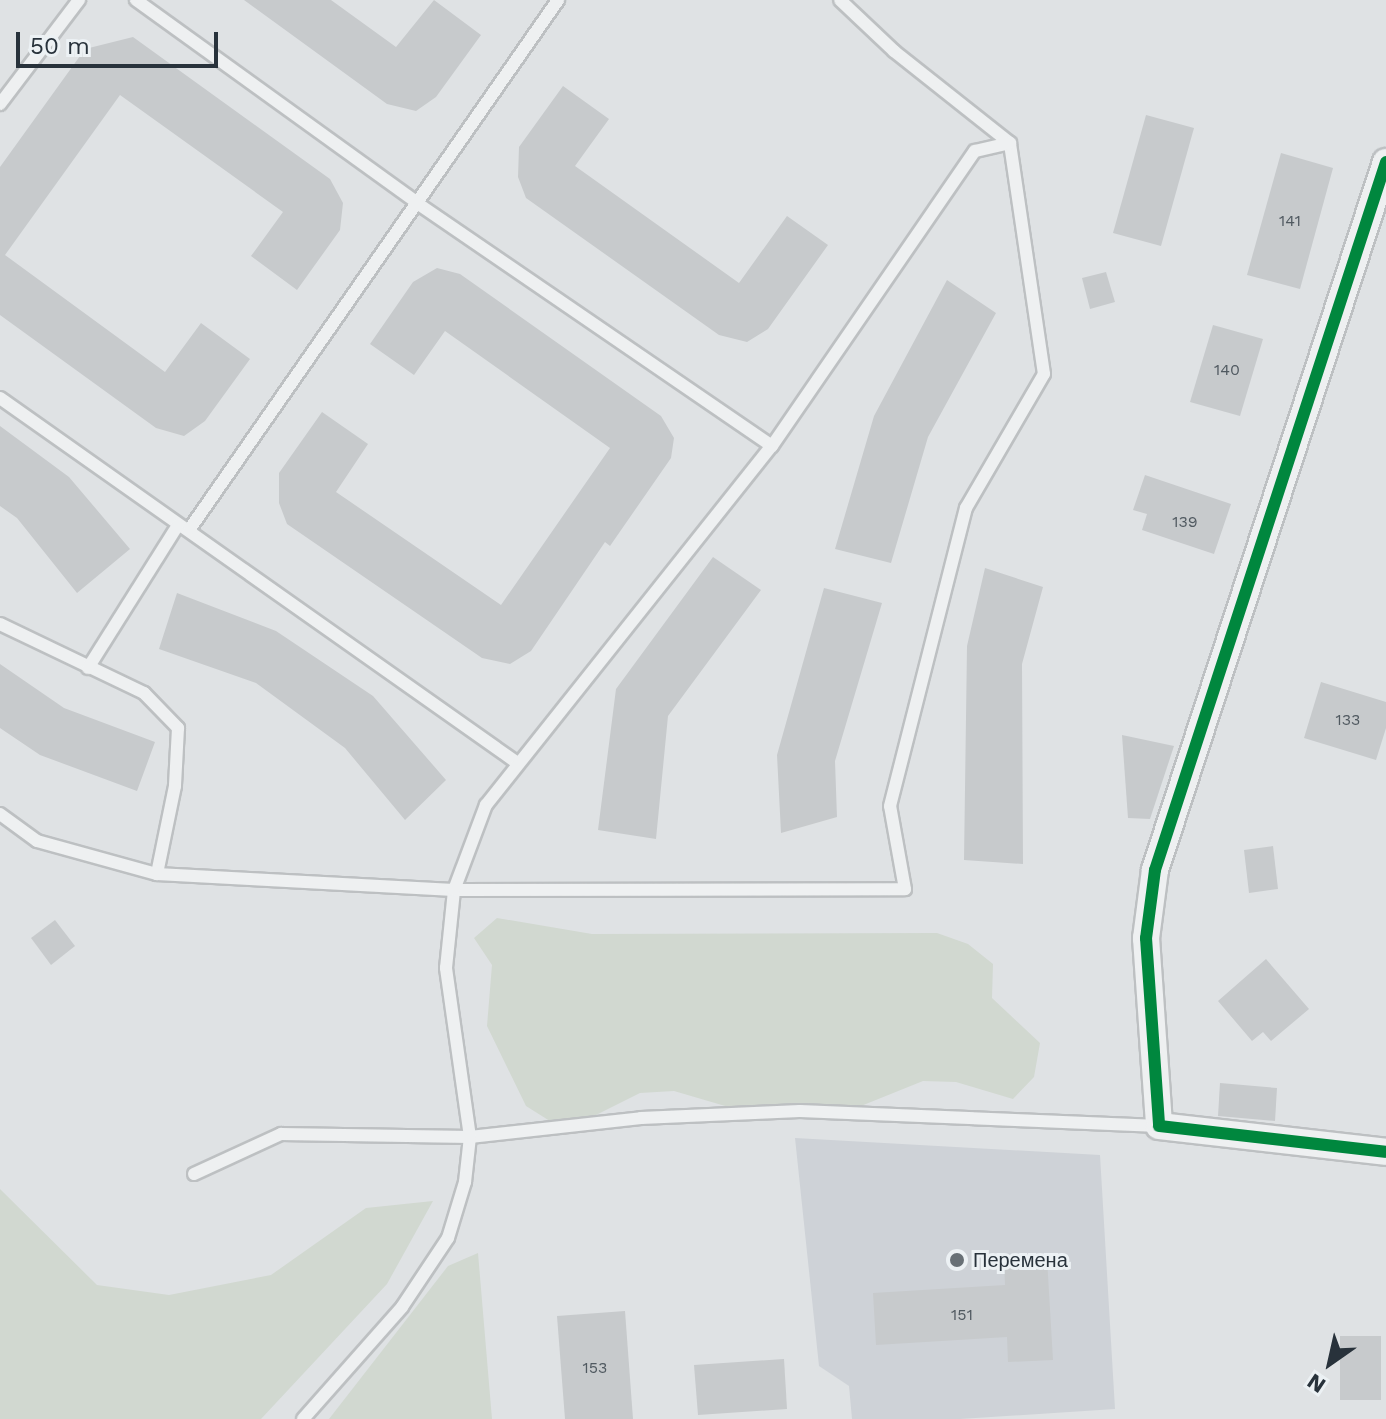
<!DOCTYPE html>
<meta charset="utf-8">
<style>
body{margin:0}
#map{position:relative;width:1386px;height:1419px;overflow:hidden;background:#dfe2e4;font-family:"Work Sans",sans-serif}
div>[style]{position:absolute}
[style*='--x']{left:calc(var(--x)*1px);top:calc(var(--y)*1px);width:calc(var(--w)*1px);rotate:calc(var(--a)*1deg)}
.built>*{inset:0;background:#ced2d7}
.green>*{inset:0;background:#d1d8d0}
.building>*{inset:0;background:#c7cacc}
.roads{filter:drop-shadow(2px 0 #bdc0c2) drop-shadow(-2px 0 #bdc0c2) drop-shadow(0 2px #bdc0c2) drop-shadow(0 -2px #bdc0c2)}
.lane>*{height:12px;margin:-6px;padding:0 6px;transform-origin:6px;border-radius:6px;background:#eef0f1}
.street>*{height:26px;margin:-13px;padding:0 13px;transform-origin:13px;border-radius:13px;background:#eef0f1}
.cycleway>*{height:12px;margin:-6px;padding:0 6px;transform-origin:6px;border-radius:6px;background:#00873e}
.dots>*{width:22px;height:22px;translate:-50% -50%;box-sizing:border-box;border:4px solid #ecf1f4;border-radius:50%}
span{translate:-50% -50%;white-space:nowrap;text-align:center;line-height:1.15;-webkit-text-stroke:6px #ecf1f4;paint-order:stroke}
.number-label{font-size:16px;color:#505960}
.number-label span{-webkit-text-stroke-width:0}
.poi-label{font-size:20px;color:#28323b}
.left{translate:0 -50%;text-align:left}
.north{position:absolute;left:1290px;top:1323px;width:80px;height:80px;-webkit-text-stroke:6px #ecf1f4;paint-order:stroke;rotate:214deg;font-size:22px;font-weight:700;line-height:32px;text-align:center;color:#28323b}
.north::after{content:'';display:block;margin:auto;width:28px;height:36px;background:#28323b;clip-path:polygon(50% 0,100% 100%,50% 72%,0 100%)}
.scale{position:absolute;left:16px;top:32px;width:202px;height:36px;box-sizing:border-box;border:4px solid #28323b;border-top:0;padding-left:10px;font-size:24px;line-height:28px;white-space:nowrap;color:#28323b;-webkit-text-stroke:6px #ecf1f4;paint-order:stroke}
</style>
<div id="map">
<div class="built">
<div style="clip-path:polygon(795px 1138px,1100px 1155px,1115px 1409px,960px 1419px,852px 1419px,849px 1386px,819px 1366px)"></div>
</div>
<div class="green">
<div style="clip-path:polygon(497px 918px,592px 934px,937px 933px,968px 944px,993px 964px,992px 998px,1040px 1043px,1034px 1077px,1013px 1099px,956px 1082px,923px 1081px,861px 1106px,829px 1111px,732px 1108px,674px 1091px,640px 1093px,586px 1120px,553px 1123px,526px 1106px,487px 1026px,492px 965px,474px 938px)"></div>
<div style="clip-path:polygon(0 1189px,97px 1285px,169px 1295px,271px 1275px,366px 1208px,433px 1201px,387px 1284px,261px 1419px,0 1419px)"></div>
<div style="clip-path:polygon(478px 1253px,492px 1419px,329px 1419px,448px 1266px)"></div>
</div>
<div class="building">
<div style="clip-path:polygon(244px 0,331px 0,396px 47px,434px 0,481px 35px,436px 97px,416px 111px,387px 104px)"></div>
<div style="clip-path:polygon(133px 37px,330px 179px,343px 203px,340px 230px,297px 290px,251px 256px,283px 212px,120px 95px,5px 255px,165px 372px,201px 323px,250px 359px,205px 421px,184px 436px,156px 428px,0 315px,0 167px,85px 49px)"></div>
<div style="clip-path:polygon(563px 86px,609px 119px,575px 166px,739px 283px,787px 216px,828px 245px,768px 329px,747px 342px,719px 335px,526px 198px,518px 177px,519px 147px)"></div>
<div style="clip-path:polygon(1146px 115px,1194px 128px,1161px 246px,1113px 233px)"></div>
<div style="clip-path:polygon(1281px 153px,1333px 168px,1300px 289px,1247px 275px)"></div>
<div style="clip-path:polygon(437px 268px,460px 274px,661px 416px,674px 438px,671px 458px,610px 546px,605px 542px,531px 651px,510px 664px,482px 658px,287px 524px,279px 503px,279px 473px,322px 412px,368px 444px,336px 492px,501px 605px,610px 448px,445px 331px,414px 375px,370px 344px,413px 282px)"></div>
<div style="clip-path:polygon(1106px 272px,1115px 302px,1090px 309px,1082px 278px)"></div>
<div style="clip-path:polygon(947px 280px,996px 313px,928px 437px,891px 563px,835px 549px,874px 416px)"></div>
<div style="clip-path:polygon(1213px 325px,1263px 339px,1240px 416px,1190px 402px)"></div>
<div style="clip-path:polygon(0 426px,69px 477px,130px 549px,77px 593px,17px 518px,0 506px)"></div>
<div style="clip-path:polygon(1145px 475px,1231px 504px,1214px 554px,1142px 530px,1147px 514px,1133px 510px)"></div>
<div style="clip-path:polygon(713px 557px,761px 590px,668px 716px,656px 839px,598px 830px,616px 689px)"></div>
<div style="clip-path:polygon(985px 568px,1043px 587px,1022px 664px,1023px 864px,964px 860px,967px 646px)"></div>
<div style="clip-path:polygon(824px 588px,882px 603px,835px 761px,837px 817px,781px 833px,777px 755px)"></div>
<div style="clip-path:polygon(177px 593px,276px 631px,373px 696px,446px 780px,405px 820px,345px 748px,256px 683px,159px 649px)"></div>
<div style="clip-path:polygon(0 664px,64px 708px,155px 742px,137px 791px,40px 755px,0 728px)"></div>
<div style="clip-path:polygon(1321px 682px,1386px 702px,1386px 728px,1376px 760px,1304px 738px)"></div>
<div style="clip-path:polygon(1122px 735px,1174px 746px,1150px 819px,1128px 818px)"></div>
<div style="clip-path:polygon(1273px 846px,1278px 889px,1249px 893px,1244px 850px)"></div>
<div style="clip-path:polygon(55px 920px,75px 946px,51px 965px,31px 938px)"></div>
<div style="clip-path:polygon(1266px 959px,1309px 1009px,1271px 1041px,1263px 1032px,1252px 1041px,1218px 1001px)"></div>
<div style="clip-path:polygon(1220px 1083px,1277px 1088px,1275px 1121px,1218px 1116px)"></div>
<div style="clip-path:polygon(1047px 1258px,1053px 1360px,1008px 1362px,1007px 1337px,876px 1345px,873px 1293px,1005px 1285px,1004px 1260px)"></div>
<div style="clip-path:polygon(625px 1311px,633px 1419px,565px 1419px,557px 1316px)"></div>
<div style="clip-path:polygon(1340px 1336px,1381px 1336px,1381px 1400px,1340px 1400px)"></div>
<div style="clip-path:polygon(784px 1359px,787px 1409px,698px 1415px,694px 1365px)"></div>
</div>
<div class="roads">
<div class="lane">
<div style="--x:136;--y:0;--w:347;--a:35.8"></div>
<div style="--x:417;--y:203;--w:430;--a:34.4"></div>
<div style="--x:0;--y:104;--w:131;--a:-52.8"></div>
<div style="--x:0;--y:398;--w:631;--a:35.2"></div>
<div style="--x:189;--y:530;--w:646;--a:-55.15"></div>
<div style="--x:0;--y:624;--w:160;--a:25.6"></div>
<div style="--x:144;--y:693;--w:49;--a:45.8"></div>
<div style="--x:178;--y:728;--w:58;--a:93"></div>
<div style="--x:175;--y:786;--w:90;--a:101.6"></div>
<div style="--x:88;--y:668;--w:169;--a:-57.8"></div>
<div style="--x:0;--y:814;--w:46;--a:36.1"></div>
<div style="--x:37;--y:841;--w:124;--a:15.4"></div>
<div style="--x:157;--y:874;--w:297;--a:3.1"></div>
<div style="--x:454;--y:890;--w:451;--a:-0.1"></div>
<div style="--x:905;--y:889;--w:84;--a:-100.2"></div>
<div style="--x:890;--y:806;--w:308;--a:-75.7"></div>
<div style="--x:966;--y:508;--w:155;--a:-59.8"></div>
<div style="--x:1044;--y:374;--w:233;--a:-98.4"></div>
<div style="--x:1010;--y:143;--w:148;--a:-141.6"></div>
<div style="--x:894;--y:51;--w:74;--a:-136.6"></div>
<div style="--x:194;--y:1174;--w:96;--a:-24.7"></div>
<div style="--x:281;--y:1134;--w:189;--a:0.9"></div>
<div style="--x:470;--y:1137;--w:172;--a:-6.3"></div>
<div style="--x:641;--y:1118;--w:159;--a:-2.5"></div>
<div style="--x:800;--y:1111;--w:359;--a:2.4"></div>
<div style="--x:303;--y:1419;--w:149;--a:-48.5"></div>
<div style="--x:402;--y:1307;--w:83;--a:-56.3"></div>
<div style="--x:448;--y:1238;--w:59;--a:-73.1"></div>
<div style="--x:465;--y:1182;--w:45;--a:-83.7"></div>
<div style="--x:470;--y:1137;--w:171;--a:-98.1"></div>
<div style="--x:446;--y:968;--w:78;--a:-84.1"></div>
<div style="--x:454;--y:890;--w:91;--a:-69.4"></div>
<div style="--x:486;--y:805;--w:459;--a:-51.5"></div>
<div style="--x:772;--y:446;--w:358;--a:-55.5"></div>
<div style="--x:975;--y:151;--w:36;--a:-13"></div>
</div>
<div class="street">
<div style="--x:1386;--y:162;--w:745;--a:108.07"></div>
<div style="--x:1155;--y:870;--w:69;--a:97.5"></div>
<div style="--x:1146;--y:938;--w:188;--a:86"></div>
<div style="--x:1159;--y:1126;--w:228;--a:6.5"></div>
</div>
</div>
<div class="cycleway">
<div style="--x:1386;--y:162;--w:745;--a:108.07"></div>
<div style="--x:1155;--y:870;--w:69;--a:97.5"></div>
<div style="--x:1146;--y:938;--w:188;--a:86"></div>
<div style="--x:1159;--y:1126;--w:228;--a:6.5"></div>
</div>
<div class="dots">
<div style="left:957px;top:1260px;background:#687076"></div>
</div>
<div class="number-label">
<span style="left:1290px;top:221px">141</span>
<span style="left:1227px;top:370px">140</span>
<span style="left:1185px;top:522px">139</span>
<span style="left:1348px;top:720px">133</span>
<span style="left:962px;top:1315px">151</span>
<span style="left:595px;top:1368px">153</span>
</div>
<div class="poi-label">
<span class="left" style="left:973px;top:1260px">Перемена</span>
</div>
<div class="north">N</div>
<div class="scale">50 m</div>
</div>
